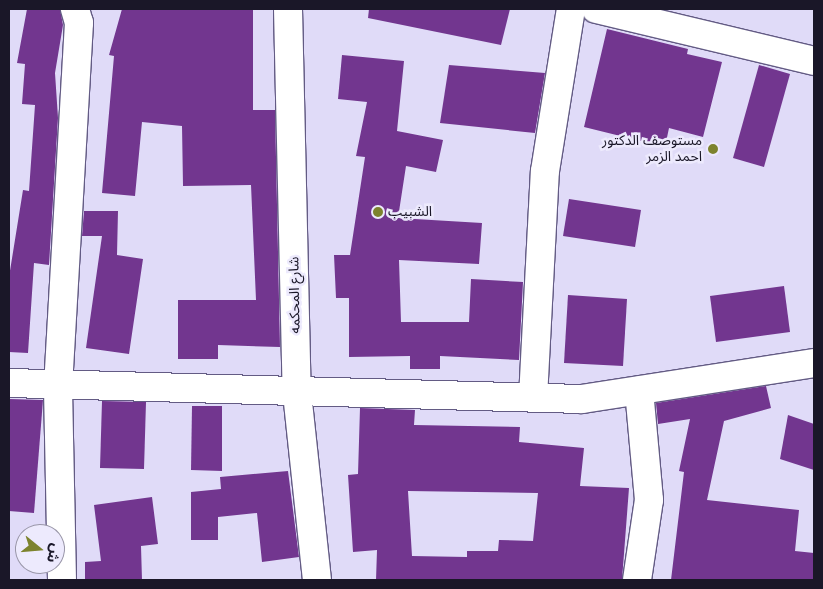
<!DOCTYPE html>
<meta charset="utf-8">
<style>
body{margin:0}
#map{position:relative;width:823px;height:589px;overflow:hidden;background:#e0dbf8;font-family:"Fira Sans","Noto Sans Arabic",sans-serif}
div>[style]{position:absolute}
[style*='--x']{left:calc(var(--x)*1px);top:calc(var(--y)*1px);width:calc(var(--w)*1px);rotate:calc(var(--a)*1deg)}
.building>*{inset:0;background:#72368f}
.roads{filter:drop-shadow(1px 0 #635b84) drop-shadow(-1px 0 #635b84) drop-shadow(0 1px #635b84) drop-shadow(0 -1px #635b84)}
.street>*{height:28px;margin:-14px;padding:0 14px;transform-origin:14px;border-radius:14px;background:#fff}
.dots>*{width:14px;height:14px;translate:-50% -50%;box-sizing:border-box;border:2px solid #edeafd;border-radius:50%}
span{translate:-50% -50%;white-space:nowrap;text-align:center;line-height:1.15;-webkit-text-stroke:5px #edeafd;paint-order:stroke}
.poi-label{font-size:14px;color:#1a1728}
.right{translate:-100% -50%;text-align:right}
.left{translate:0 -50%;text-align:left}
.street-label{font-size:14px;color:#1a1728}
.frame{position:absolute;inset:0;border:10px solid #1a1728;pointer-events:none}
.north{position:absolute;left:15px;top:524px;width:50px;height:50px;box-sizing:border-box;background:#edeafd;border:1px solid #9996a8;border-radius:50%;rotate:107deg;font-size:14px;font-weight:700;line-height:20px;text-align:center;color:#1a1728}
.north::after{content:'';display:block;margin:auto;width:18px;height:22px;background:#7d832e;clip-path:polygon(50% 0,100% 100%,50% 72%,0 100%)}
</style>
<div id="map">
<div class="building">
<div style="clip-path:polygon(27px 9px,60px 9px,63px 25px,55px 73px,58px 118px,49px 265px,34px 263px,28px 353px,9px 352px,9px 277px,23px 190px,29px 191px,35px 105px,22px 104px,25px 64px,17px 63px)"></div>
<div style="clip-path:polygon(122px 9px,253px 9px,253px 110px,275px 110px,280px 347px,218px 345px,218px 359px,178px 359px,178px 300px,256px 300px,251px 185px,183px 186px,182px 126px,142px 122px,135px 196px,102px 193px,114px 56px,109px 55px)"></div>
<div style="clip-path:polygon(369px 9px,510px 9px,501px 45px,368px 18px)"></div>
<div style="clip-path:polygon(607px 29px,688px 49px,687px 54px,722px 62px,703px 137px,669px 128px,665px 147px,584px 127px)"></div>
<div style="clip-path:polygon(342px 55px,404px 61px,397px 131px,443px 140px,436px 172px,406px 166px,398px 218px,482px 223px,479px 264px,399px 260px,401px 322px,469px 322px,471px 279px,523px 282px,519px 360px,440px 356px,440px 369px,410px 369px,410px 356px,349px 357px,349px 298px,336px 298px,334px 255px,350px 255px,365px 157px,356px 156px,367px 102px,338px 99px)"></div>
<div style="clip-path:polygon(449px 65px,545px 73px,535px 133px,440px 123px)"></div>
<div style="clip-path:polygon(759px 65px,790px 74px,764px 167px,733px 158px)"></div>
<div style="clip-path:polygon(569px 199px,641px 210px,635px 247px,563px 236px)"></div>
<div style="clip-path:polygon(84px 211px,118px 211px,117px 255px,143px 259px,129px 354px,86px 348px,102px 236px,82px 236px)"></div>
<div style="clip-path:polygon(784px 286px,790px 332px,716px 342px,710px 296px)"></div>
<div style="clip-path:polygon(568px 295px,627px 299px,623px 366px,564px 363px)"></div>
<div style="clip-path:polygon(766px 386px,771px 408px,724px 421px,707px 500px,799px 510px,795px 551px,814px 553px,814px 580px,671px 580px,684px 472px,679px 471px,690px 419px,658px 424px,656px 403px)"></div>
<div style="clip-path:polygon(9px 399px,43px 400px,34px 513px,9px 511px)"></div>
<div style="clip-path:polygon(102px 401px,146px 402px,144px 469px,100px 468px)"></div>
<div style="clip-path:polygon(192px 406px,222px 406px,222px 471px,191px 470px)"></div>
<div style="clip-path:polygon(evenodd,360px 408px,415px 410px,414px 425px,520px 427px,519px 442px,584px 448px,580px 486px,629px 488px,622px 580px,376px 580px,377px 550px,353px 552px,348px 475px,358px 474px,360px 408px,408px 491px,538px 493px,533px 541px,499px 540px,498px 551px,467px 551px,467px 557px,412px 556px,408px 491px)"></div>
<div style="clip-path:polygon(788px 415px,814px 424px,814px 470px,780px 459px)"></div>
<div style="clip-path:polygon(288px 471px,299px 557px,262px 562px,257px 513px,218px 517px,218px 540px,191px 540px,191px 492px,221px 489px,220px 477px)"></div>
<div style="clip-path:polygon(152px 497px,158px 544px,141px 546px,142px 580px,85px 580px,85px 562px,101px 561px,94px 505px)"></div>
</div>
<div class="roads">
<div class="street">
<div style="--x:288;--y:9;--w:384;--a:88.7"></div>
<div style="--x:297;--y:393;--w:188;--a:83.9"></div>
<div style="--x:596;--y:9;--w:224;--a:13.4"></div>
<div style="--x:9;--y:383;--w:573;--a:1.6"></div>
<div style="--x:582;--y:399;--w:235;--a:-8.8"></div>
<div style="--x:533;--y:398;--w:227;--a:-87"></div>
<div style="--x:545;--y:171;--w:164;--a:-80.9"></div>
<div style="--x:62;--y:580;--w:193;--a:-91.2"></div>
<div style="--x:58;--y:387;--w:365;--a:-86.7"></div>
<div style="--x:79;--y:23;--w:15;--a:-106"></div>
<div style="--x:637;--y:580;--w:81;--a:-81.5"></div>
<div style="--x:649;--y:500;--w:110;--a:-95.2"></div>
</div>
</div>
<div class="dots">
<div style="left:713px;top:149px;background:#7d832e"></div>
<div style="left:378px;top:212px;background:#7d832e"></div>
</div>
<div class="poi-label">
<span class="right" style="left:702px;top:149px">مستوصف الدكتور<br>احمد الزمر</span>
<span class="left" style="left:388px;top:212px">الشبيب</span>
</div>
<div class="street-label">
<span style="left:295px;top:295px;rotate:-91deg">شارع المحكمه</span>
</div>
<div class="frame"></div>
<div class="north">ش</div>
</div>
